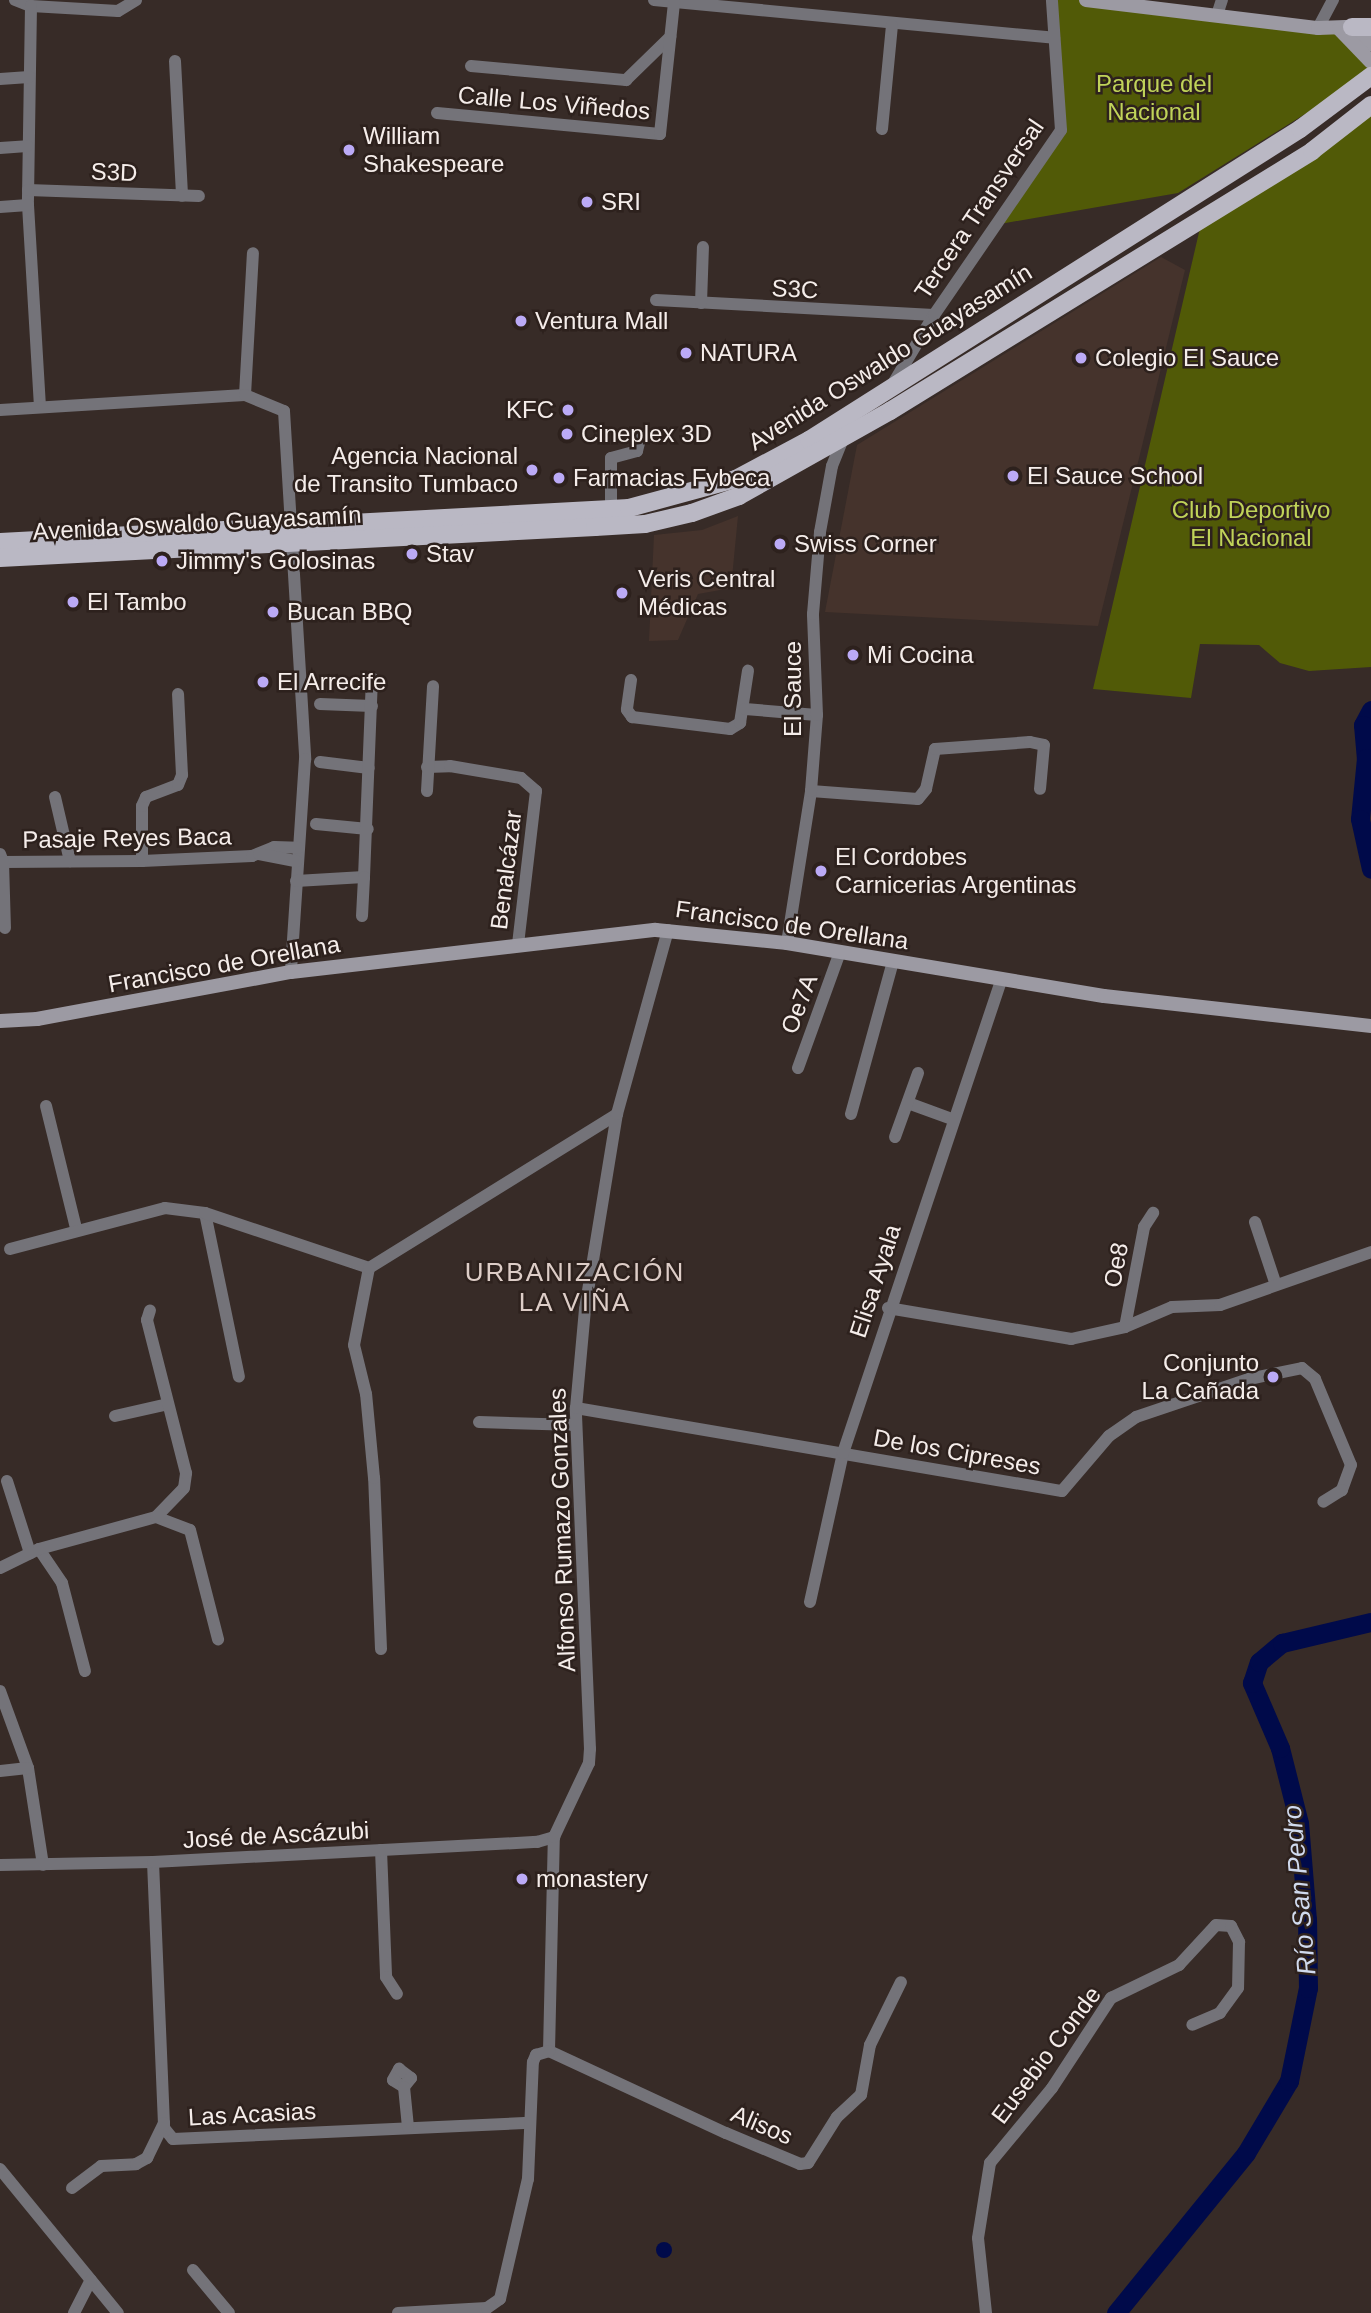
<!DOCTYPE html>
<meta charset="utf-8">
<style>
body{margin:0}
#map{position:relative;width:1371px;height:2313px;overflow:hidden;background:#372b27;font-family:Arial,sans-serif}
div>[style]{position:absolute}
[style*='--x']{left:calc(var(--x)*1px);top:calc(var(--y)*1px);width:calc(var(--w)*1px);rotate:calc(var(--a)*1deg)}
.built>*{inset:0;background:#45332c}
.green>*{inset:0;background:#515a07}
.water>*{inset:0;background:#000a4a}
.round{border-radius:50%}
.river>*{height:19px;margin:-9.5px;padding:0 9.5px;transform-origin:9.5px;border-radius:9.5px;background:#000a4a}
.street>*{height:12px;margin:-6px;padding:0 6px;transform-origin:6px;border-radius:6px;background:#747379}
.secondary>*{height:14px;margin:-7px;padding:0 7px;transform-origin:7px;border-radius:7px;background:#9c9aa3}
.primary>*{height:18px;margin:-9px;padding:0 9px;transform-origin:9px;border-radius:9px;background:#bab8c4}
.dots>*{width:19px;height:19px;translate:-50% -50%;box-sizing:border-box;border:4px solid #2d211d;border-radius:50%}
span{translate:-50% -50%;white-space:nowrap;text-align:center;line-height:1.15;-webkit-text-stroke:5px #2d211d;paint-order:stroke}
.park-label{font-size:24px;color:#c0d359}
.street-label{font-size:24px;color:#f5edea}
.poi-label{font-size:24px;color:#f5edea}
.left{translate:0 -50%;text-align:left}
.right{translate:-100% -50%;text-align:right}
.neighbourhood-label{font-size:26px;color:#ddcdc7;letter-spacing:2px}
.water-label{font-size:26px;color:#d0daee;font-style:italic}
</style>
<div id="map">
<div class="built">
<div style="clip-path:polygon(1161px 257px,1185px 270px,1098px 626px,825px 612px,857px 445px)"></div>
<div style="clip-path:polygon(738px 516px,731px 588px,698px 594px,678px 640px,649px 641px,654px 535px,702px 530px)"></div>
</div>
<div class="green">
<div style="clip-path:polygon(1051px 0,1116px 0,1337px 29px,1371px 62px,1371px 73px,1178px 193px,1000px 224px,1063px 130px)"></div>
<div style="clip-path:polygon(1371px 116px,1371px 667px,1309px 671px,1280px 663px,1259px 645px,1200px 644px,1191px 698px,1093px 689px,1200px 228px)"></div>
</div>
<div class="water">
<div class="round" style="left:656px;top:2242px;width:16px;height:16px"></div>
</div>
<div class="river">
<div style="--x:1371;--y:710;--w:17;--a:118"></div>
<div style="--x:1363;--y:725;--w:33;--a:85"></div>
<div style="--x:1366;--y:758;--w:61;--a:95.6"></div>
<div style="--x:1360;--y:819;--w:51;--a:77.6"></div>
<div style="--x:1116;--y:2313;--w:206;--a:-50.9"></div>
<div style="--x:1246;--y:2153;--w:84;--a:-59.2"></div>
<div style="--x:1289;--y:2081;--w:95;--a:-78.5"></div>
<div style="--x:1308;--y:1988;--w:68;--a:-90.8"></div>
<div style="--x:1307;--y:1920;--w:97;--a:-94.7"></div>
<div style="--x:1299;--y:1823;--w:77;--a:-104.2"></div>
<div style="--x:1280;--y:1748;--w:71;--a:-113.3"></div>
<div style="--x:1252;--y:1683;--w:22;--a:-72"></div>
<div style="--x:1259;--y:1662;--w:30;--a:-40"></div>
<div style="--x:1282;--y:1643;--w:91;--a:-13.3"></div>
</div>
<div class="street">
<div style="--x:15;--y:0;--w:17;--a:21"></div>
<div style="--x:31;--y:6;--w:87;--a:3.3"></div>
<div style="--x:118;--y:11;--w:21;--a:-31"></div>
<div style="--x:654;--y:0;--w:402;--a:5.4"></div>
<div style="--x:31;--y:6;--w:199;--a:90.9"></div>
<div style="--x:28;--y:205;--w:201;--a:86.6"></div>
<div style="--x:1217;--y:15;--w:16;--a:-72"></div>
<div style="--x:1318;--y:28;--w:32;--a:-62"></div>
<div style="--x:175;--y:61;--w:135;--a:87"></div>
<div style="--x:471;--y:66;--w:156;--a:5.2"></div>
<div style="--x:626;--y:80;--w:62;--a:-44.3"></div>
<div style="--x:0;--y:79;--w:29;--a:-4"></div>
<div style="--x:437;--y:113;--w:224;--a:5.4"></div>
<div style="--x:660;--y:134;--w:133;--a:-83.9"></div>
<div style="--x:882;--y:129;--w:104;--a:-84.5"></div>
<div style="--x:0;--y:148;--w:27;--a:-4"></div>
<div style="--x:28;--y:190;--w:171;--a:2"></div>
<div style="--x:0;--y:207;--w:28;--a:-4"></div>
<div style="--x:656;--y:300;--w:278;--a:3.1"></div>
<div style="--x:701;--y:303;--w:56;--a:-88"></div>
<div style="--x:891;--y:387;--w:84;--a:-59.2"></div>
<div style="--x:934;--y:315;--w:224;--a:-55.5"></div>
<div style="--x:1061;--y:130;--w:130;--a:-94"></div>
<div style="--x:245;--y:395;--w:142;--a:-86.8"></div>
<div style="--x:0;--y:410;--w:245;--a:-3.5"></div>
<div style="--x:245;--y:395;--w:42;--a:22.3"></div>
<div style="--x:284;--y:411;--w:349;--a:86.5"></div>
<div style="--x:305;--y:759;--w:213;--a:93.8"></div>
<div style="--x:611;--y:509;--w:51;--a:-90"></div>
<div style="--x:611;--y:458;--w:27;--a:-15"></div>
<div style="--x:637;--y:451;--w:12;--a:-76"></div>
<div style="--x:631;--y:680;--w:30;--a:98"></div>
<div style="--x:627;--y:710;--w:9;--a:54"></div>
<div style="--x:632;--y:717;--w:99;--a:7"></div>
<div style="--x:730;--y:729;--w:12;--a:-31"></div>
<div style="--x:740;--y:723;--w:53;--a:-81.3"></div>
<div style="--x:320;--y:704;--w:52;--a:2.2"></div>
<div style="--x:745;--y:709;--w:72;--a:4.8"></div>
<div style="--x:320;--y:762;--w:49;--a:7"></div>
<div style="--x:427;--y:767;--w:23;--a:-2"></div>
<div style="--x:450;--y:766;--w:72;--a:9.6"></div>
<div style="--x:521;--y:778;--w:20;--a:41"></div>
<div style="--x:536;--y:791;--w:155;--a:96.7"></div>
<div style="--x:427;--y:791;--w:105;--a:-86.7"></div>
<div style="--x:811;--y:791;--w:107;--a:4.3"></div>
<div style="--x:918;--y:799;--w:13;--a:-51"></div>
<div style="--x:926;--y:789;--w:41;--a:-77.3"></div>
<div style="--x:935;--y:749;--w:95;--a:-4.2"></div>
<div style="--x:1030;--y:742;--w:14;--a:12"></div>
<div style="--x:1044;--y:745;--w:44;--a:95.2"></div>
<div style="--x:55;--y:797;--w:66;--a:76.8"></div>
<div style="--x:316;--y:824;--w:52;--a:5.5"></div>
<div style="--x:0;--y:854;--w:9;--a:69"></div>
<div style="--x:3;--y:862;--w:139;--a:-0.4"></div>
<div style="--x:142;--y:861;--w:110;--a:-2.6"></div>
<div style="--x:252;--y:856;--w:24;--a:-22"></div>
<div style="--x:274;--y:847;--w:24;--a:2"></div>
<div style="--x:259;--y:854;--w:38;--a:11"></div>
<div style="--x:142;--y:861;--w:55;--a:-90"></div>
<div style="--x:142;--y:806;--w:10;--a:-66"></div>
<div style="--x:146;--y:797;--w:34;--a:-21"></div>
<div style="--x:178;--y:785;--w:11;--a:-68"></div>
<div style="--x:182;--y:775;--w:81;--a:-92.8"></div>
<div style="--x:3;--y:862;--w:66;--a:88.3"></div>
<div style="--x:296;--y:881;--w:68;--a:-3.4"></div>
<div style="--x:364;--y:877;--w:199;--a:-87.7"></div>
<div style="--x:362;--y:916;--w:39;--a:-87"></div>
<div style="--x:787;--y:943;--w:154;--a:-81"></div>
<div style="--x:811;--y:791;--w:76;--a:-85.5"></div>
<div style="--x:817;--y:715;--w:101;--a:-92.3"></div>
<div style="--x:813;--y:614;--w:82;--a:-85.1"></div>
<div style="--x:820;--y:532;--w:67;--a:-79.7"></div>
<div style="--x:832;--y:466;--w:31;--a:-68"></div>
<div style="--x:798;--y:1068;--w:120;--a:-70.1"></div>
<div style="--x:908;--y:1103;--w:47;--a:20"></div>
<div style="--x:46;--y:1106;--w:126;--a:76.2"></div>
<div style="--x:851;--y:1114;--w:158;--a:-74.6"></div>
<div style="--x:895;--y:1137;--w:68;--a:-70.2"></div>
<div style="--x:205;--y:1213;--w:167;--a:78.3"></div>
<div style="--x:1255;--y:1222;--w:66;--a:71.6"></div>
<div style="--x:10;--y:1249;--w:160;--a:-14.8"></div>
<div style="--x:165;--y:1208;--w:40;--a:7.1"></div>
<div style="--x:205;--y:1213;--w:173;--a:18.5"></div>
<div style="--x:888;--y:1308;--w:186;--a:9.6"></div>
<div style="--x:1071;--y:1339;--w:55;--a:-12.5"></div>
<div style="--x:1125;--y:1327;--w:51;--a:-23.1"></div>
<div style="--x:1172;--y:1307;--w:48;--a:-2.4"></div>
<div style="--x:1220;--y:1305;--w:160;--a:-19.3"></div>
<div style="--x:1125;--y:1327;--w:102;--a:-79.2"></div>
<div style="--x:1144;--y:1227;--w:17;--a:-57"></div>
<div style="--x:576;--y:1408;--w:493;--a:9.7"></div>
<div style="--x:1062;--y:1491;--w:72;--a:-49.5"></div>
<div style="--x:1109;--y:1436;--w:33;--a:-35"></div>
<div style="--x:1136;--y:1417;--w:119;--a:-18.6"></div>
<div style="--x:1249;--y:1379;--w:54;--a:-11.7"></div>
<div style="--x:1302;--y:1368;--w:17;--a:40"></div>
<div style="--x:1315;--y:1379;--w:93;--a:67.3"></div>
<div style="--x:1351;--y:1465;--w:27;--a:110"></div>
<div style="--x:1342;--y:1490;--w:22;--a:148"></div>
<div style="--x:115;--y:1416;--w:54;--a:-12.8"></div>
<div style="--x:479;--y:1422;--w:97;--a:1.8"></div>
<div style="--x:7;--y:1481;--w:76;--a:72.3"></div>
<div style="--x:156;--y:1517;--w:36;--a:21"></div>
<div style="--x:190;--y:1530;--w:113;--a:75.6"></div>
<div style="--x:39;--y:1549;--w:41;--a:55.9"></div>
<div style="--x:62;--y:1583;--w:91;--a:75.4"></div>
<div style="--x:0;--y:1568;--w:43;--a:-26"></div>
<div style="--x:39;--y:1549;--w:121;--a:-15.3"></div>
<div style="--x:156;--y:1517;--w:40;--a:-46"></div>
<div style="--x:184;--y:1488;--w:15;--a:-82"></div>
<div style="--x:186;--y:1473;--w:158;--a:-104.3"></div>
<div style="--x:147;--y:1320;--w:10;--a:-73"></div>
<div style="--x:810;--y:1602;--w:153;--a:-77.5"></div>
<div style="--x:843;--y:1453;--w:499;--a:-71.5"></div>
<div style="--x:381;--y:1649;--w:171;--a:-92.3"></div>
<div style="--x:374;--y:1478;--w:84;--a:-95.4"></div>
<div style="--x:366;--y:1394;--w:50;--a:-103.8"></div>
<div style="--x:354;--y:1345;--w:78;--a:-79"></div>
<div style="--x:369;--y:1268;--w:292;--a:-31.8"></div>
<div style="--x:0;--y:1691;--w:82;--a:70"></div>
<div style="--x:28;--y:1768;--w:98;--a:81.2"></div>
<div style="--x:0;--y:1771;--w:28;--a:-6"></div>
<div style="--x:381;--y:1850;--w:127;--a:87.7"></div>
<div style="--x:386;--y:1977;--w:20;--a:57"></div>
<div style="--x:153;--y:1862;--w:266;--a:87.6"></div>
<div style="--x:164;--y:2128;--w:14;--a:51"></div>
<div style="--x:173;--y:2139;--w:357;--a:-2.6"></div>
<div style="--x:0;--y:1865;--w:153;--a:-1.1"></div>
<div style="--x:153;--y:1862;--w:385;--a:-3"></div>
<div style="--x:537;--y:1842;--w:18;--a:-16"></div>
<div style="--x:549;--y:2051;--w:214;--a:-88.7"></div>
<div style="--x:554;--y:1837;--w:82;--a:-64.7"></div>
<div style="--x:589;--y:1763;--w:14;--a:-86"></div>
<div style="--x:590;--y:1749;--w:341;--a:-92.4"></div>
<div style="--x:576;--y:1408;--w:99;--a:-84.8"></div>
<div style="--x:585;--y:1309;--w:198;--a:-80.7"></div>
<div style="--x:617;--y:1114;--w:191;--a:-74.5"></div>
<div style="--x:549;--y:2051;--w:195;--a:24.9"></div>
<div style="--x:726;--y:2133;--w:80;--a:22.7"></div>
<div style="--x:800;--y:2164;--w:8;--a:-7"></div>
<div style="--x:808;--y:2163;--w:54;--a:-57.8"></div>
<div style="--x:837;--y:2117;--w:33;--a:-43"></div>
<div style="--x:861;--y:2095;--w:51;--a:-79.8"></div>
<div style="--x:870;--y:2045;--w:70;--a:-63.8"></div>
<div style="--x:404;--y:2087;--w:13;--a:-148"></div>
<div style="--x:393;--y:2080;--w:13;--a:-61"></div>
<div style="--x:399;--y:2069;--w:15;--a:37"></div>
<div style="--x:411;--y:2078;--w:11;--a:128"></div>
<div style="--x:404;--y:2087;--w:40;--a:84.3"></div>
<div style="--x:0;--y:2169;--w:186;--a:50.7"></div>
<div style="--x:72;--y:2188;--w:36;--a:-37"></div>
<div style="--x:101;--y:2166;--w:35;--a:-3"></div>
<div style="--x:136;--y:2164;--w:13;--a:-29"></div>
<div style="--x:147;--y:2158;--w:39;--a:-64"></div>
<div style="--x:193;--y:2270;--w:56;--a:50.1"></div>
<div style="--x:74;--y:2313;--w:37;--a:-63"></div>
<div style="--x:398;--y:2313;--w:89;--a:-3.2"></div>
<div style="--x:487;--y:2308;--w:16;--a:-35"></div>
<div style="--x:500;--y:2299;--w:123;--a:-76.9"></div>
<div style="--x:528;--y:2179;--w:117;--a:-87.6"></div>
<div style="--x:533;--y:2062;--w:8;--a:-67"></div>
<div style="--x:536;--y:2055;--w:14;--a:-17"></div>
<div style="--x:986;--y:2313;--w:75;--a:-96.1"></div>
<div style="--x:978;--y:2238;--w:76;--a:-80.9"></div>
<div style="--x:990;--y:2163;--w:97;--a:-50.4"></div>
<div style="--x:1052;--y:2088;--w:108;--a:-56.8"></div>
<div style="--x:1111;--y:1998;--w:76;--a:-25.9"></div>
<div style="--x:1179;--y:1965;--w:54;--a:-47.2"></div>
<div style="--x:1216;--y:1925;--w:15;--a:4"></div>
<div style="--x:1231;--y:1926;--w:18;--a:63"></div>
<div style="--x:1239;--y:1942;--w:46;--a:91.2"></div>
<div style="--x:1238;--y:1988;--w:31;--a:126"></div>
<div style="--x:1220;--y:2013;--w:30;--a:157"></div>
</div>
<div class="secondary">
<div style="--x:1086;--y:0;--w:234;--a:6.9"></div>
<div style="--x:1318;--y:28;--w:34;--a:-2"></div>
<div style="--x:1352;--y:27;--w:26;--a:43"></div>
<div style="--x:1339;--y:29;--w:46;--a:45.9"></div>
<div style="--x:0;--y:1021;--w:37;--a:-3"></div>
<div style="--x:37;--y:1019;--w:258;--a:-10.5"></div>
<div style="--x:291;--y:972;--w:367;--a:-6.6"></div>
<div style="--x:656;--y:930;--w:132;--a:5.7"></div>
<div style="--x:787;--y:943;--w:321;--a:9.5"></div>
<div style="--x:1104;--y:996;--w:269;--a:6.4"></div>
</div>
<div class="primary">
<div style="--x:1352;--y:27;--w:19;--a:0"></div>
<div style="--x:0;--y:542;--w:630;--a:-3.09"></div>
<div style="--x:629;--y:508;--w:111;--a:-15.2"></div>
<div style="--x:736;--y:479;--w:83;--a:-28.1"></div>
<div style="--x:809;--y:440;--w:581;--a:-32.35"></div>
<div style="--x:1300;--y:129;--w:89;--a:-36.7"></div>
<div style="--x:0;--y:558;--w:596;--a:-2.98"></div>
<div style="--x:595;--y:527;--w:50;--a:-3.4"></div>
<div style="--x:645;--y:524;--w:48;--a:-13.2"></div>
<div style="--x:692;--y:513;--w:50;--a:-19.9"></div>
<div style="--x:739;--y:496;--w:173;--a:-29.4"></div>
<div style="--x:890;--y:411;--w:496;--a:-31.6"></div>
<div style="--x:1312;--y:151;--w:75;--a:-37.9"></div>
</div>
<div class="dots">
<div style="left:349px;top:150px;background:#bbaaf6"></div>
<div style="left:587px;top:202px;background:#bbaaf6"></div>
<div style="left:521px;top:321px;background:#bbaaf6"></div>
<div style="left:686px;top:353px;background:#bbaaf6"></div>
<div style="left:1081px;top:358px;background:#bbaaf6"></div>
<div style="left:568px;top:410px;background:#bbaaf6"></div>
<div style="left:567px;top:434px;background:#bbaaf6"></div>
<div style="left:532px;top:470px;background:#bbaaf6"></div>
<div style="left:1013px;top:476px;background:#bbaaf6"></div>
<div style="left:559px;top:478px;background:#bbaaf6"></div>
<div style="left:780px;top:544px;background:#bbaaf6"></div>
<div style="left:412px;top:554px;background:#bbaaf6"></div>
<div style="left:162px;top:561px;background:#bbaaf6"></div>
<div style="left:622px;top:593px;background:#bbaaf6"></div>
<div style="left:73px;top:602px;background:#bbaaf6"></div>
<div style="left:273px;top:612px;background:#bbaaf6"></div>
<div style="left:853px;top:655px;background:#bbaaf6"></div>
<div style="left:263px;top:682px;background:#bbaaf6"></div>
<div style="left:821px;top:871px;background:#bbaaf6"></div>
<div style="left:1273px;top:1377px;background:#bbaaf6"></div>
<div style="left:522px;top:1879px;background:#bbaaf6"></div>
</div>
<div class="park-label">
<span style="left:1154px;top:98px">Parque del<br>Nacional</span>
<span style="left:1251px;top:524px">Club Deportivo<br>El Nacional</span>
</div>
<div class="street-label">
<span style="left:554px;top:103px;rotate:5deg">Calle Los Viñedos</span>
<span style="left:114px;top:172px;rotate:2deg">S3D</span>
<span style="left:979px;top:209px;rotate:-56deg">Tercera Transversal</span>
<span style="left:795px;top:289px;rotate:3deg">S3C</span>
<span style="left:890px;top:357px;rotate:-32deg">Avenida Oswaldo Guayasamín</span>
<span style="left:197px;top:523px;rotate:-3deg">Avenida Oswaldo Guayasamín</span>
<span style="left:793px;top:689px;rotate:-90deg">El Sauce</span>
<span style="left:127px;top:838px;rotate:-1deg">Pasaje Reyes Baca</span>
<span style="left:506px;top:870px;rotate:-83deg">Benalcázar</span>
<span style="left:792px;top:925px;rotate:8deg">Francisco de Orellana</span>
<span style="left:224px;top:964px;rotate:-10deg">Francisco de Orellana</span>
<span style="left:799px;top:1004px;rotate:-69deg">Oe7A</span>
<span style="left:1116px;top:1265px;rotate:-79deg">Oe8</span>
<span style="left:875px;top:1281px;rotate:-72deg">Elisa Ayala</span>
<span style="left:957px;top:1452px;rotate:10deg">De los Cipreses</span>
<span style="left:562px;top:1530px;rotate:-92deg">Alfonso Rumazo Gonzales</span>
<span style="left:276px;top:1835px;rotate:-3deg">José de Ascázubi</span>
<span style="left:1046px;top:2055px;rotate:-53deg">Eusebio Conde</span>
<span style="left:252px;top:2114px;rotate:-3deg">Las Acasias</span>
<span style="left:762px;top:2125px;rotate:23deg">Alisos</span>
</div>
<div class="poi-label">
<span class="left" style="left:363px;top:150px">William<br>Shakespeare</span>
<span class="left" style="left:601px;top:202px">SRI</span>
<span class="left" style="left:535px;top:321px">Ventura Mall</span>
<span class="left" style="left:700px;top:353px">NATURA</span>
<span class="left" style="left:1095px;top:358px">Colegio El Sauce</span>
<span class="right" style="left:554px;top:410px">KFC</span>
<span class="left" style="left:581px;top:434px">Cineplex 3D</span>
<span class="right" style="left:518px;top:470px">Agencia Nacional<br>de Transito Tumbaco</span>
<span class="left" style="left:1027px;top:476px">El Sauce School</span>
<span class="left" style="left:573px;top:478px">Farmacias Fybeca</span>
<span class="left" style="left:794px;top:544px">Swiss Corner</span>
<span class="left" style="left:426px;top:554px">Stav</span>
<span class="left" style="left:176px;top:561px">Jimmy's Golosinas</span>
<span class="left" style="left:638px;top:593px">Veris Central<br>Médicas</span>
<span class="left" style="left:87px;top:602px">El Tambo</span>
<span class="left" style="left:287px;top:612px">Bucan BBQ</span>
<span class="left" style="left:867px;top:655px">Mi Cocina</span>
<span class="left" style="left:277px;top:682px">El Arrecife</span>
<span class="left" style="left:835px;top:871px">El Cordobes<br>Carnicerias Argentinas</span>
<span class="right" style="left:1259px;top:1377px">Conjunto<br>La Cañada</span>
<span class="left" style="left:536px;top:1879px">monastery</span>
</div>
<div class="neighbourhood-label">
<span style="left:575px;top:1288px">URBANIZACIÓN<br>LA VIÑA</span>
</div>
<div class="water-label">
<span style="left:1300px;top:1890px;rotate:-95deg">Río San Pedro</span>
</div>
</div>
